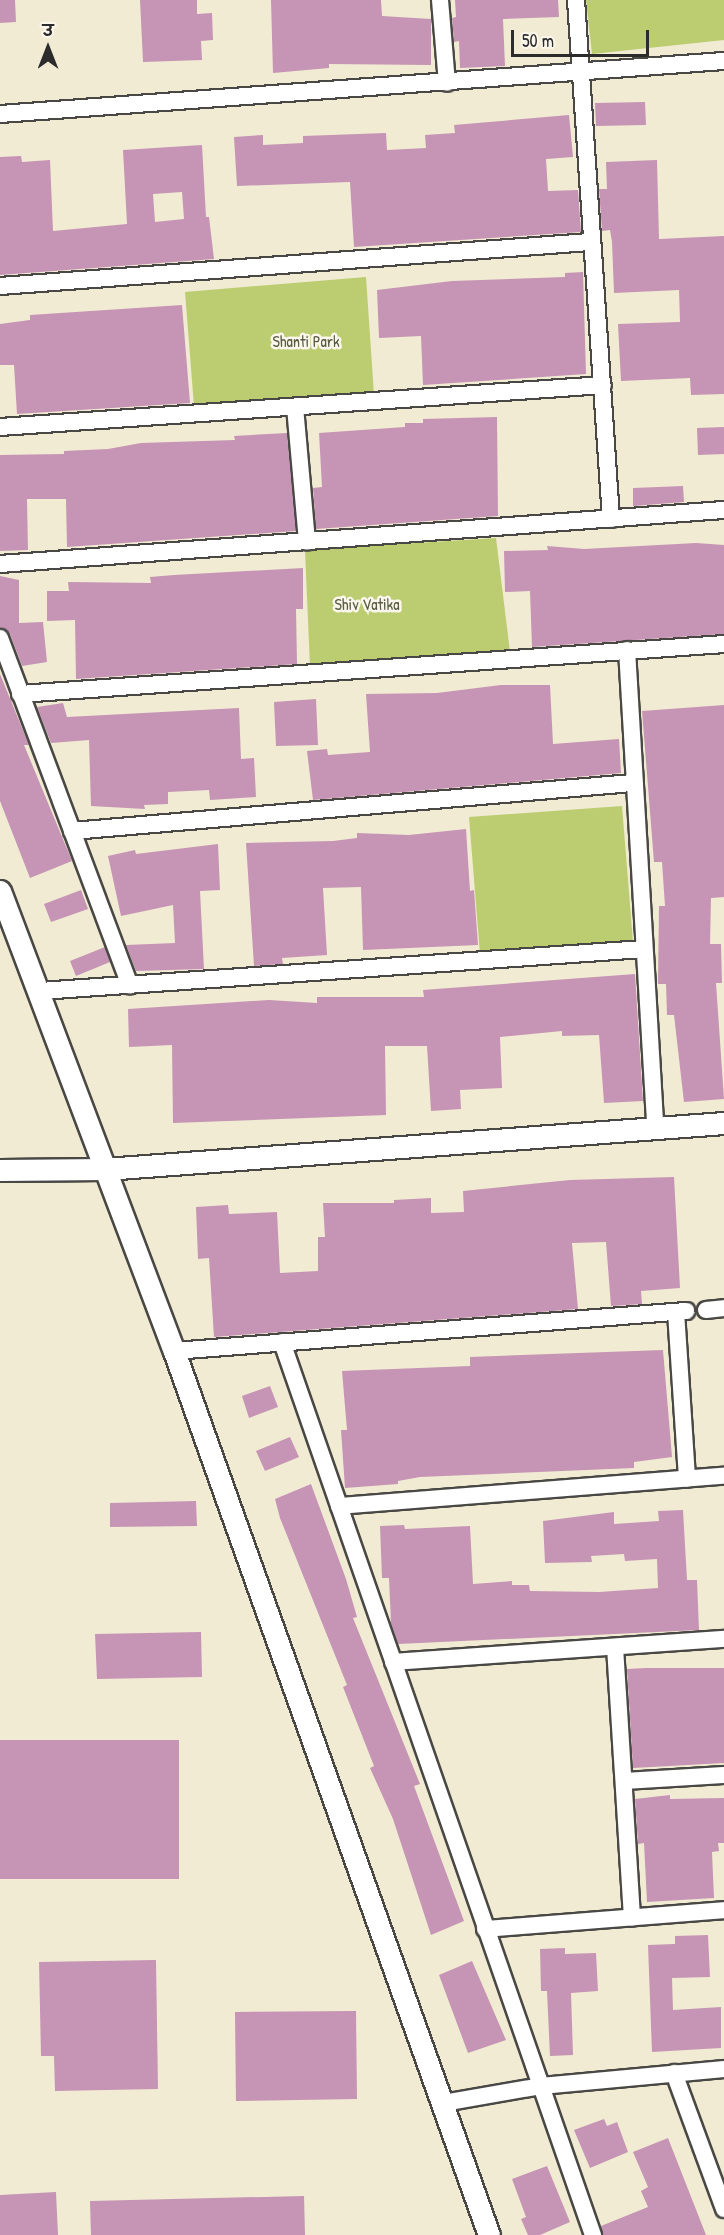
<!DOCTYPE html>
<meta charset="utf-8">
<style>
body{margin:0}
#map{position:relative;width:724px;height:2235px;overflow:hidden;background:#f1ebd3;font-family:"Patrick Hand","Playpen Sans Deva",sans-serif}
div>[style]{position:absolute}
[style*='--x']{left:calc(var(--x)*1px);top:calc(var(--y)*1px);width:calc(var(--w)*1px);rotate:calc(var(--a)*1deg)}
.green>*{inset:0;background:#bbcd70}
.building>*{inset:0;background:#c694b4}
.roads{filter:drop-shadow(2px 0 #494844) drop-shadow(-2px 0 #494844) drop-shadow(0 2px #494844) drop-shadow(0 -2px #494844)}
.minor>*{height:16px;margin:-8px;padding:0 8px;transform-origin:8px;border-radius:8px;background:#fff}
.tertiary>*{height:21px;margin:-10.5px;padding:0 10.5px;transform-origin:10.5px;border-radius:10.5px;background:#fff}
span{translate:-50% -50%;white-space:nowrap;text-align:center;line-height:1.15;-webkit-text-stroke:5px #fbf7ec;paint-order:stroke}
.park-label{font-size:16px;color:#565c40}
.north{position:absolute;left:18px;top:18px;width:60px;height:60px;-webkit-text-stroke:4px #fbf7ec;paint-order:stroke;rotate:0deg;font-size:16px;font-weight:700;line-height:24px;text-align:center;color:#2b2b2b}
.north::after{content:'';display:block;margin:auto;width:21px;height:27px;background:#2b2b2b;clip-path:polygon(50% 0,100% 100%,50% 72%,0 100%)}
.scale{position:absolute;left:511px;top:30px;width:138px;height:27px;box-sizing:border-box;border:3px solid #2b2b2b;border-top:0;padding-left:8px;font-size:18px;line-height:21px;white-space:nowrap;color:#2b2b2b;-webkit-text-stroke:4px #fbf7ec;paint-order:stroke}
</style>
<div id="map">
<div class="green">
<div style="clip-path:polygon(586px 0,724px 0,724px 40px,592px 54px)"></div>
<div style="clip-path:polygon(366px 277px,374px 395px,194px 406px,185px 292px)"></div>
<div style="clip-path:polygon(496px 538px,510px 652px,310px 667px,305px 550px)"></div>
<div style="clip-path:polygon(622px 806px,633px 942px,480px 954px,469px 817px)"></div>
</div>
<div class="building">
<div style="clip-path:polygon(0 0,15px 0,16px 22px,0 23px)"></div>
<div style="clip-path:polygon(140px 0,197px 0,197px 14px,212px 13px,213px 40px,201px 41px,202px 60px,143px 62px)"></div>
<div style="clip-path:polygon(271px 0,381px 0,382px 16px,431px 19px,431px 65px,329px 64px,329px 68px,273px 73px)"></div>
<div style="clip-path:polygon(455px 0,558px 0,559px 17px,503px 19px,505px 66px,460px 68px,459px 41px,454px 42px,452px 18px,456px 17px)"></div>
<div style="clip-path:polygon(645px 102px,646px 125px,596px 126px,595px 103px)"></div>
<div style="clip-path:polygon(569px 115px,573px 157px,546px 159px,548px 191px,578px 190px,581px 232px,354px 247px,350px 182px,237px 186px,234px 137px,263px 135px,263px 145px,303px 143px,303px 136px,386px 133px,387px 150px,426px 148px,425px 135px,455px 133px,454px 125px)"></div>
<div style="clip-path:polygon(evenodd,202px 145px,206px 217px,209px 217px,214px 259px,0 275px,0 157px,21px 156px,22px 162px,50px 160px,53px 231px,127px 224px,123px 150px,202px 145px,182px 192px,184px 219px,155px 222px,153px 194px,182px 192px)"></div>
<div style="clip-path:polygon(657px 160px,659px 239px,724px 236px,724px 394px,691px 395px,690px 378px,621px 381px,618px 324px,680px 322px,679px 290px,614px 293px,612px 242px,610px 230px,602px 231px,599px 189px,607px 189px,606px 162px)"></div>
<div style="clip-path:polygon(583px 272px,586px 374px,423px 385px,421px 336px,379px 338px,377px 290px,452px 281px,565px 277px,565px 273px)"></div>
<div style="clip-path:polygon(182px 305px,190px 403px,17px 414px,14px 365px,0 365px,0 324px,30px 320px,30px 315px)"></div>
<div style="clip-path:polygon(497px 417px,498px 516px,316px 529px,313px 488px,322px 487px,319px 433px,405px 427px,405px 423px,423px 423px,423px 419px)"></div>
<div style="clip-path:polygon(724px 427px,724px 454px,698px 455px,697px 428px)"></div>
<div style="clip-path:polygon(287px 433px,296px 531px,67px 547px,66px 499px,27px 499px,28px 550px,0 551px,0 455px,64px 454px,64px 451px,108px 449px,141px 443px,235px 440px,234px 436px)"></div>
<div style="clip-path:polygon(683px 486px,684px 502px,633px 506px,633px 488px)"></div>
<div style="clip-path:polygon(696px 543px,724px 545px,724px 634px,532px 647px,530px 591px,505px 592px,504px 551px,548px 550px,547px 546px,584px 549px)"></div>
<div style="clip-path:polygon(303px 568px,303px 609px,296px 609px,297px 664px,76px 679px,75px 620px,47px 621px,47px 591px,69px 591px,68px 582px,151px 583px,150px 577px,174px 575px)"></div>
<div style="clip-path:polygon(0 576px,19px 580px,19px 623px,43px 622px,47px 662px,22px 666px,10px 634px,0 628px)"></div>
<div style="clip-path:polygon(0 674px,29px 745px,24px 745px,72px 861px,30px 878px,0 801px)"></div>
<div style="clip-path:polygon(501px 685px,550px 685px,553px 744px,619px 739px,621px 773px,313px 800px,307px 751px,327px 749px,328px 755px,370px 752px,366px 694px,437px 693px)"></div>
<div style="clip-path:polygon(316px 699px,318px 745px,276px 746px,274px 702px)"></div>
<div style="clip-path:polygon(63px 703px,67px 717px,239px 708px,241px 759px,254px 758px,256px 797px,210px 800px,209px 790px,168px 792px,168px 804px,144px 805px,145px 809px,91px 806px,89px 740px,51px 743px,37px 707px)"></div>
<div style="clip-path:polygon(724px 705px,724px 897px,711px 898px,710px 944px,721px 944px,722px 983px,716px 983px,724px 1099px,684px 1102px,674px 1015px,667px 1015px,666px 984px,658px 984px,659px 906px,665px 906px,662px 862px,654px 862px,642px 711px)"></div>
<div style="clip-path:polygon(466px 829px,470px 891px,474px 890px,478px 945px,363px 950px,361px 887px,323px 888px,327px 955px,282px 958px,283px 964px,254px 966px,246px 843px,333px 841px,357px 838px,357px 833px,409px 835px)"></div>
<div style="clip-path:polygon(218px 844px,220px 890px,200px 891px,204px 969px,136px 971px,126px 945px,175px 943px,173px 905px,121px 916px,108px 856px,135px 850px,136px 854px)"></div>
<div style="clip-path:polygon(81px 890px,88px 909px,51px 922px,44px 904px)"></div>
<div style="clip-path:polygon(105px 947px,110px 962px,76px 976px,70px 961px)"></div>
<div style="clip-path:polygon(635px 974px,643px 1101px,604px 1103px,599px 1035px,562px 1036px,562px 1031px,500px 1037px,502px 1088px,460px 1090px,461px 1109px,431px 1111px,427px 1046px,385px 1046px,386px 1115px,173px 1123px,172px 1045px,129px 1047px,128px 1009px,269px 1000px,317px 1003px,317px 997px,424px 997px,423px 990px)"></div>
<div style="clip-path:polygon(674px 1177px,680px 1288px,641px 1291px,642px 1304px,611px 1306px,606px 1242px,572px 1243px,578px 1309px,214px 1337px,209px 1258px,198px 1259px,196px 1207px,228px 1205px,229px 1214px,277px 1212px,280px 1273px,318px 1271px,318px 1237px,325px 1237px,323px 1203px,394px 1203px,394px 1200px,431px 1198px,431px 1213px,464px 1212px,463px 1191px,570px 1180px)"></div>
<div style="clip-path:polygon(663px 1350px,672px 1457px,634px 1462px,634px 1468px,420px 1477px,398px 1481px,398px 1484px,345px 1488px,341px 1430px,347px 1430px,342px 1371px,470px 1366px,470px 1357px)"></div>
<div style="clip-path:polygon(270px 1386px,278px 1407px,249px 1418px,242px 1396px)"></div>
<div style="clip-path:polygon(290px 1437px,299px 1457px,265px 1471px,256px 1451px)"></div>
<div style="clip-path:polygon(311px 1484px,346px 1579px,357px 1617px,353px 1618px,420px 1784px,414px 1786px,464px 1921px,431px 1935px,393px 1819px,370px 1768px,374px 1766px,343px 1687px,347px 1685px,280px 1518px,275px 1499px)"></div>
<div style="clip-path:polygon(196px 1501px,197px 1526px,110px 1527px,110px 1503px)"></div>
<div style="clip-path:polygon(683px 1510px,687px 1580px,697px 1580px,699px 1630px,398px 1644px,391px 1623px,389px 1578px,382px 1578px,380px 1526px,404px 1525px,405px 1529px,470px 1526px,473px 1584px,512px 1581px,512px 1585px,529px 1585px,530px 1591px,599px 1592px,658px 1588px,657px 1559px,625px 1561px,624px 1554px,591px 1556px,592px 1562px,545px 1563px,543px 1521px,614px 1512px,614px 1524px,659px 1521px,658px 1511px)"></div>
<div style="clip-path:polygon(201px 1632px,202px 1677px,97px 1679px,95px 1634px)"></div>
<div style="clip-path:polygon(646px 1668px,724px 1668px,724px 1763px,633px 1768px,627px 1669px)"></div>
<div style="clip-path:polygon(0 1740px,179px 1740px,179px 1879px,0 1879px)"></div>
<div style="clip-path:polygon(670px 1795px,670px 1799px,724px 1798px,724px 1843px,718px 1843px,719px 1851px,712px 1852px,714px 1898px,647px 1902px,644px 1843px,638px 1844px,635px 1799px)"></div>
<div style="clip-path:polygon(708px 1935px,710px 1977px,672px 1978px,673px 2010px,721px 2007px,721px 2048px,652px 2052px,648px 1945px,675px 1944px,675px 1936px)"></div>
<div style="clip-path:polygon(565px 1948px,565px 1954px,596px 1953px,598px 1991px,571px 1993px,573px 2055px,550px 2056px,547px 1991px,541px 1991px,540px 1949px)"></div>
<div style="clip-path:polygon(156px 1960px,158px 2089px,55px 2091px,54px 2056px,41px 2056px,39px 1962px)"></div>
<div style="clip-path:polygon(472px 1961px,506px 2040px,468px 2053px,439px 1975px)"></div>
<div style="clip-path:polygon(356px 2011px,357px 2099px,236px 2101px,235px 2012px)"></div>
<div style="clip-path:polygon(604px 2119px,607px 2126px,617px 2122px,628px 2152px,590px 2168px,574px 2130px)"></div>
<div style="clip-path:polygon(668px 2138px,706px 2235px,603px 2235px,601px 2226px,648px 2207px,641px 2191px,648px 2187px,633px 2152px)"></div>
<div style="clip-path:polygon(547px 2166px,570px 2222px,540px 2235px,528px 2235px,521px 2219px,526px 2217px,512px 2179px)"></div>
<div style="clip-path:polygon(56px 2192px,58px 2235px,0 2235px,0 2195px)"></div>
<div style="clip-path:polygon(304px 2196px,305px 2235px,91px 2235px,90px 2201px)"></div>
</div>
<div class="roads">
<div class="minor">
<div style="--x:440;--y:0;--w:83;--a:85.2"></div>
<div style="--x:576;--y:0;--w:520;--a:86.14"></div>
<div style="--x:0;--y:114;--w:726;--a:-4.19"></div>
<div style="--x:0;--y:286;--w:591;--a:-4.27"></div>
<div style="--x:295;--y:407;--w:135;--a:84.9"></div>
<div style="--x:0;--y:427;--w:604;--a:-3.98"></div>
<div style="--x:0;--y:564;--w:726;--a:-4.27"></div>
<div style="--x:0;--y:638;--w:371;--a:69.5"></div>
<div style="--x:627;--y:650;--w:479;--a:86.6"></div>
<div style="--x:20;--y:694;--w:706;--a:-4.06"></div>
<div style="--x:72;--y:831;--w:562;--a:-4.9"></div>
<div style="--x:40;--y:991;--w:604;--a:-3.98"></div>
<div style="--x:706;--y:1310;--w:18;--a:-6"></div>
<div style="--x:676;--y:1312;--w:167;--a:86.2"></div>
<div style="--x:282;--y:1342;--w:946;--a:70.8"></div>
<div style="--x:174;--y:1351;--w:514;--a:-4.47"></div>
<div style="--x:339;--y:1506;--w:386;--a:-4.5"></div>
<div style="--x:615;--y:1647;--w:271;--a:86.4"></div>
<div style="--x:393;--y:1662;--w:332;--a:-4"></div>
<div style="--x:624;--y:1781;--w:100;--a:-3.4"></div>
<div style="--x:485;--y:1929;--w:240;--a:-4.5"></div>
<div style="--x:674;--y:2073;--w:145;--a:69.8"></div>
<div style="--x:443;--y:2103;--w:99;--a:-9.8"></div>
<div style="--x:541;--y:2086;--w:184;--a:-5.3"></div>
</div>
<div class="tertiary">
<div style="--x:0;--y:891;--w:492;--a:69.3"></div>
<div style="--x:174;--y:1351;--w:938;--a:70.39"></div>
<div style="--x:0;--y:1170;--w:105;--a:-0.5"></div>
<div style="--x:105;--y:1169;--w:621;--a:-4.25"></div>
</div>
</div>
<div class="park-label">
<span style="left:306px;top:341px">Shanti Park</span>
<span style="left:367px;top:604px">Shiv Vatika</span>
</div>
<div class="north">उ</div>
<div class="scale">50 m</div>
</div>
